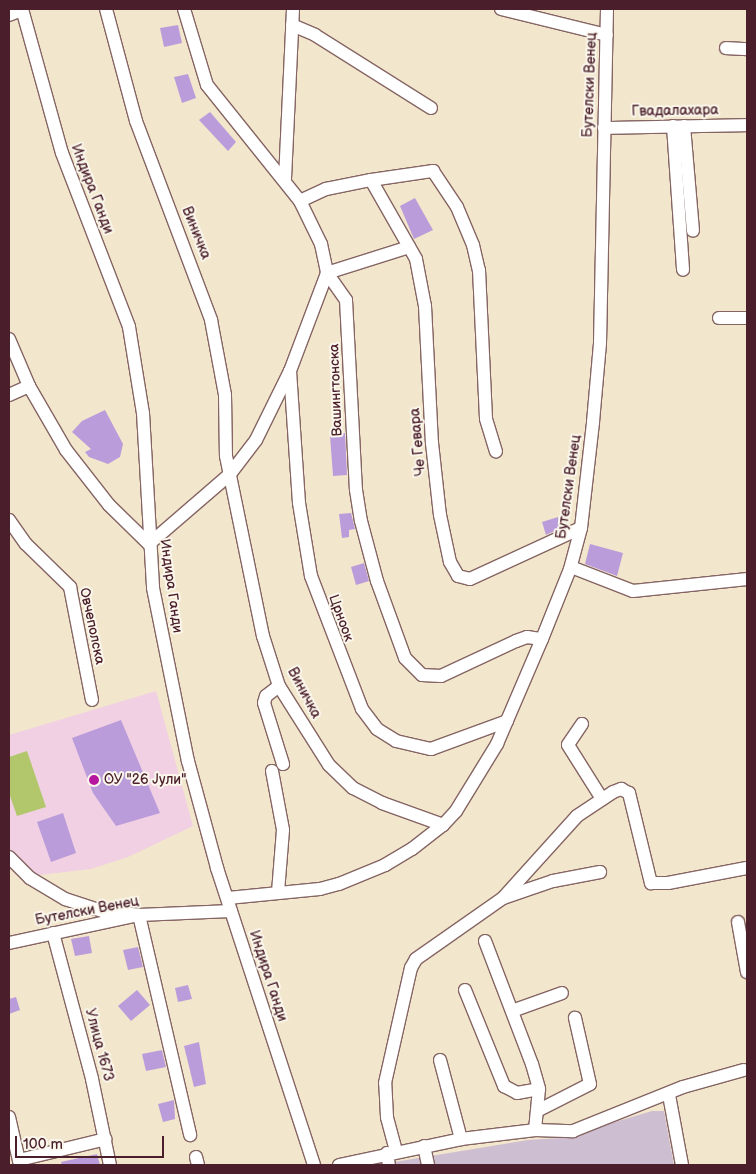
<!DOCTYPE html>
<meta charset="utf-8">
<style>
body{margin:0}
#map{position:relative;width:756px;height:1174px;overflow:hidden;background:#f2e6cc;font-family:"Balsamiq Sans",sans-serif}
div>[style]{position:absolute}
[style*='--x']{left:calc(var(--x)*1px);top:calc(var(--y)*1px);width:calc(var(--w)*1px);rotate:calc(var(--a)*1deg)}
.built>*{inset:0;background:#f1d0e3}
.industrial>*{inset:0;background:#cebed1}
.green>*{inset:0;background:#b2c76b}
.building>*{inset:0;background:#bb9cdb}
.roads{filter:drop-shadow(1px 0 #856563) drop-shadow(-1px 0 #856563) drop-shadow(0 1px #856563) drop-shadow(0 -1px #856563)}
.minor>*{height:12px;margin:-6px;padding:0 6px;transform-origin:6px;border-radius:6px;background:#fff}
.dots>*{width:14px;height:14px;translate:-50% -50%;box-sizing:border-box;border:2px solid #fbf7ec;border-radius:50%}
span{translate:-50% -50%;white-space:nowrap;text-align:center;line-height:1.15;-webkit-text-stroke:4px #fbf7ec;paint-order:stroke}
.street-label{font-size:14px;color:#4a1f2b}
.poi-label{font-size:14px;color:#4a1f2b}
.left{translate:0 -50%;text-align:left}
.frame{position:absolute;inset:0;border:10px solid #4a1f2b;pointer-events:none}
.scale{position:absolute;left:15px;top:1136px;width:149px;height:22px;box-sizing:border-box;border:2px solid #4a1f2b;border-top:0;padding-left:6px;font-size:15px;line-height:18px;white-space:nowrap;color:#4a1f2b;-webkit-text-stroke:4px #fbf7ec;paint-order:stroke}
</style>
<div id="map">
<div class="built">
<div style="clip-path:polygon(156px 691px,193px 826px,128px 857px,91px 869px,30px 876px,9px 852px,9px 735px)"></div>
</div>
<div class="industrial">
<div style="clip-path:polygon(652px 1111px,664px 1111px,674px 1165px,376px 1165px,528px 1140px,561px 1138px)"></div>
</div>
<div class="green">
<div style="clip-path:polygon(27px 751px,46px 807px,17px 816px,9px 793px,9px 757px)"></div>
</div>
<div class="building">
<div style="clip-path:polygon(178px 25px,182px 43px,164px 47px,160px 28px)"></div>
<div style="clip-path:polygon(188px 74px,196px 98px,182px 103px,174px 77px)"></div>
<div style="clip-path:polygon(210px 112px,236px 142px,228px 151px,199px 120px)"></div>
<div style="clip-path:polygon(415px 198px,433px 230px,414px 239px,400px 206px)"></div>
<div style="clip-path:polygon(105px 410px,123px 444px,120px 457px,108px 464px,89px 457px,85px 452px,91px 449px,72px 432px,82px 421px)"></div>
<div style="clip-path:polygon(340px 433px,345px 433px,347px 475px,333px 476px,330px 436px,340px 436px)"></div>
<div style="clip-path:polygon(351px 513px,355px 529px,349px 530px,349px 537px,342px 538px,339px 514px)"></div>
<div style="clip-path:polygon(558px 517px,561px 528px,546px 535px,542px 522px)"></div>
<div style="clip-path:polygon(590px 544px,623px 553px,617px 576px,585px 564px)"></div>
<div style="clip-path:polygon(364px 563px,369px 581px,356px 585px,351px 567px)"></div>
<div style="clip-path:polygon(121px 720px,160px 813px,116px 826px,93px 793px,72px 738px)"></div>
<div style="clip-path:polygon(63px 813px,76px 853px,51px 862px,37px 822px)"></div>
<div style="clip-path:polygon(89px 936px,92px 953px,75px 956px,71px 939px)"></div>
<div style="clip-path:polygon(138px 947px,143px 967px,128px 970px,123px 950px)"></div>
<div style="clip-path:polygon(188px 985px,192px 999px,178px 1002px,175px 988px)"></div>
<div style="clip-path:polygon(137px 990px,150px 1005px,131px 1021px,118px 1006px)"></div>
<div style="clip-path:polygon(16px 997px,20px 1010px,9px 1014px,9px 999px)"></div>
<div style="clip-path:polygon(199px 1042px,206px 1084px,194px 1087px,184px 1046px)"></div>
<div style="clip-path:polygon(162px 1050px,166px 1067px,146px 1071px,142px 1054px)"></div>
<div style="clip-path:polygon(174px 1100px,175px 1119px,163px 1122px,158px 1104px)"></div>
<div style="clip-path:polygon(97px 1154px,100px 1165px,62px 1165px,61px 1162px)"></div>
</div>
<div class="roads">
<div class="minor">
<div style="--x:22;--y:9;--w:149;--a:74.5"></div>
<div style="--x:62;--y:153;--w:186;--a:68.9"></div>
<div style="--x:129;--y:327;--w:87;--a:80.8"></div>
<div style="--x:143;--y:413;--w:175;--a:86.7"></div>
<div style="--x:153;--y:588;--w:177;--a:78.6"></div>
<div style="--x:188;--y:761;--w:111;--a:74.8"></div>
<div style="--x:217;--y:868;--w:312;--a:71.9"></div>
<div style="--x:106;--y:9;--w:116;--a:75"></div>
<div style="--x:136;--y:121;--w:213;--a:69.3"></div>
<div style="--x:211;--y:320;--w:76;--a:79.4"></div>
<div style="--x:225;--y:395;--w:61;--a:89.1"></div>
<div style="--x:226;--y:456;--w:184;--a:78.4"></div>
<div style="--x:263;--y:636;--w:52;--a:72.3"></div>
<div style="--x:279;--y:686;--w:93;--a:57.7"></div>
<div style="--x:329;--y:765;--w:33;--a:44"></div>
<div style="--x:353;--y:788;--w:33;--a:27"></div>
<div style="--x:382;--y:803;--w:65;--a:19.8"></div>
<div style="--x:184;--y:9;--w:79;--a:73.2"></div>
<div style="--x:207;--y:85;--w:149;--a:51.3"></div>
<div style="--x:300;--y:201;--w:48;--a:64"></div>
<div style="--x:321;--y:244;--w:30;--a:78"></div>
<div style="--x:327;--y:273;--w:33;--a:55"></div>
<div style="--x:346;--y:300;--w:190;--a:87"></div>
<div style="--x:356;--y:490;--w:31;--a:81"></div>
<div style="--x:361;--y:521;--w:62;--a:75.1"></div>
<div style="--x:377;--y:581;--w:82;--a:70"></div>
<div style="--x:405;--y:658;--w:24;--a:45"></div>
<div style="--x:422;--y:675;--w:19;--a:3"></div>
<div style="--x:441;--y:676;--w:83;--a:-25"></div>
<div style="--x:516;--y:641;--w:12;--a:-20"></div>
<div style="--x:527;--y:637;--w:15;--a:8"></div>
<div style="--x:501;--y:9;--w:109;--a:13.8"></div>
<div style="--x:9;--y:15;--w:14;--a:-21"></div>
<div style="--x:292;--y:25;--w:25;--a:23"></div>
<div style="--x:315;--y:35;--w:137;--a:32.2"></div>
<div style="--x:726;--y:48;--w:21;--a:3"></div>
<div style="--x:673;--y:126;--w:144;--a:86"></div>
<div style="--x:684;--y:126;--w:105;--a:85.1"></div>
<div style="--x:604;--y:128;--w:143;--a:-1.2"></div>
<div style="--x:285;--y:179;--w:170;--a:-87.3"></div>
<div style="--x:371;--y:180;--w:63;--a:-8.3"></div>
<div style="--x:433;--y:171;--w:43;--a:56.3"></div>
<div style="--x:457;--y:207;--w:41;--a:67.2"></div>
<div style="--x:473;--y:245;--w:26;--a:77"></div>
<div style="--x:479;--y:270;--w:149;--a:87.3"></div>
<div style="--x:486;--y:419;--w:34;--a:73"></div>
<div style="--x:300;--y:201;--w:29;--a:-25"></div>
<div style="--x:326;--y:189;--w:46;--a:-11.3"></div>
<div style="--x:371;--y:180;--w:91;--a:60.3"></div>
<div style="--x:416;--y:259;--w:48;--a:79.2"></div>
<div style="--x:425;--y:306;--w:137;--a:87.1"></div>
<div style="--x:432;--y:443;--w:72;--a:83.7"></div>
<div style="--x:440;--y:515;--w:48;--a:78"></div>
<div style="--x:450;--y:562;--w:16;--a:60"></div>
<div style="--x:458;--y:576;--w:12;--a:14"></div>
<div style="--x:470;--y:579;--w:122;--a:-24.7"></div>
<div style="--x:327;--y:273;--w:86;--a:-17.6"></div>
<div style="--x:719;--y:318;--w:28;--a:0"></div>
<div style="--x:9;--y:339;--w:51;--a:66.9"></div>
<div style="--x:29;--y:386;--w:74;--a:60"></div>
<div style="--x:66;--y:450;--w:70;--a:52"></div>
<div style="--x:109;--y:505;--w:56;--a:44.3"></div>
<div style="--x:149;--y:544;--w:107;--a:-40.8"></div>
<div style="--x:230;--y:474;--w:43;--a:-52.6"></div>
<div style="--x:256;--y:440;--w:77;--a:-63.8"></div>
<div style="--x:290;--y:371;--w:105;--a:-69.3"></div>
<div style="--x:290;--y:371;--w:132;--a:86.1"></div>
<div style="--x:299;--y:503;--w:74;--a:80.7"></div>
<div style="--x:311;--y:576;--w:142;--a:69"></div>
<div style="--x:362;--y:709;--w:25;--a:53"></div>
<div style="--x:377;--y:729;--w:22;--a:32"></div>
<div style="--x:396;--y:741;--w:36;--a:13"></div>
<div style="--x:431;--y:749;--w:81;--a:-20.2"></div>
<div style="--x:9;--y:395;--w:22;--a:-24"></div>
<div style="--x:9;--y:520;--w:29;--a:55"></div>
<div style="--x:26;--y:544;--w:62;--a:44.3"></div>
<div style="--x:70;--y:587;--w:115;--a:79"></div>
<div style="--x:571;--y:567;--w:66;--a:21.2"></div>
<div style="--x:633;--y:591;--w:115;--a:-6"></div>
<div style="--x:279;--y:686;--w:16;--a:142"></div>
<div style="--x:266;--y:696;--w:7;--a:106"></div>
<div style="--x:264;--y:703;--w:64;--a:72.7"></div>
<div style="--x:582;--y:724;--w:25;--a:124"></div>
<div style="--x:568;--y:745;--w:64;--a:57.8"></div>
<div style="--x:272;--y:771;--w:60;--a:79.4"></div>
<div style="--x:283;--y:830;--w:62;--a:94.6"></div>
<div style="--x:9;--y:857;--w:30;--a:45"></div>
<div style="--x:30;--y:878;--w:41;--a:31"></div>
<div style="--x:65;--y:899;--w:40;--a:18"></div>
<div style="--x:103;--y:911;--w:36;--a:6"></div>
<div style="--x:139;--y:915;--w:226;--a:76.9"></div>
<div style="--x:228;--y:898;--w:92;--a:-5.6"></div>
<div style="--x:320;--y:889;--w:20;--a:-15"></div>
<div style="--x:339;--y:884;--w:50;--a:-22.4"></div>
<div style="--x:385;--y:865;--w:31;--a:-31"></div>
<div style="--x:412;--y:849;--w:39;--a:-38"></div>
<div style="--x:443;--y:825;--w:19;--a:-47"></div>
<div style="--x:456;--y:811;--w:79;--a:-58.5"></div>
<div style="--x:497;--y:744;--w:114;--a:-66.8"></div>
<div style="--x:542;--y:639;--w:75;--a:-68.2"></div>
<div style="--x:570;--y:569;--w:42;--a:-75"></div>
<div style="--x:581;--y:528;--w:107;--a:-83.5"></div>
<div style="--x:593;--y:422;--w:79;--a:-84.9"></div>
<div style="--x:600;--y:343;--w:334;--a:-88.8"></div>
<div style="--x:503;--y:898;--w:53;--a:-18.8"></div>
<div style="--x:553;--y:881;--w:48;--a:-10.8"></div>
<div style="--x:738;--y:922;--w:51;--a:79.8"></div>
<div style="--x:53;--y:933;--w:151;--a:75"></div>
<div style="--x:92;--y:1079;--w:88;--a:78.2"></div>
<div style="--x:485;--y:941;--w:132;--a:69.1"></div>
<div style="--x:532;--y:1064;--w:26;--a:74"></div>
<div style="--x:539;--y:1089;--w:41;--a:95.6"></div>
<div style="--x:9;--y:943;--w:133;--a:-12.2"></div>
<div style="--x:139;--y:915;--w:92;--a:-2.5"></div>
<div style="--x:465;--y:990;--w:104;--a:67.9"></div>
<div style="--x:504;--y:1086;--w:15;--a:28"></div>
<div style="--x:517;--y:1093;--w:22;--a:-10"></div>
<div style="--x:512;--y:1011;--w:53;--a:-19.8"></div>
<div style="--x:440;--y:1060;--w:82;--a:75.1"></div>
<div style="--x:669;--y:1095;--w:71;--a:79.5"></div>
<div style="--x:539;--y:1110;--w:57;--a:-27"></div>
<div style="--x:590;--y:1084;--w:68;--a:-102.8"></div>
<div style="--x:9;--y:1117;--w:49;--a:77.1"></div>
<div style="--x:424;--y:1146;--w:19;--a:78"></div>
<div style="--x:396;--y:1151;--w:35;--a:-105"></div>
<div style="--x:387;--y:1117;--w:34;--a:-93"></div>
<div style="--x:385;--y:1083;--w:118;--a:-77.3"></div>
<div style="--x:411;--y:968;--w:10;--a:-61"></div>
<div style="--x:416;--y:959;--w:106;--a:-35"></div>
<div style="--x:503;--y:898;--w:110;--a:-47.9"></div>
<div style="--x:577;--y:816;--w:43;--a:-33.7"></div>
<div style="--x:613;--y:792;--w:9;--a:-21"></div>
<div style="--x:621;--y:789;--w:9;--a:27"></div>
<div style="--x:629;--y:793;--w:93;--a:76.3"></div>
<div style="--x:651;--y:883;--w:17;--a:0"></div>
<div style="--x:668;--y:883;--w:80;--a:-10.8"></div>
<div style="--x:387;--y:1153;--w:12;--a:81"></div>
<div style="--x:196;--y:1157;--w:8;--a:76"></div>
<div style="--x:19;--y:1160;--w:89;--a:-13.6"></div>
<div style="--x:339;--y:1165;--w:125;--a:-12"></div>
<div style="--x:461;--y:1139;--w:75;--a:-6.9"></div>
<div style="--x:535;--y:1130;--w:38;--a:2"></div>
<div style="--x:573;--y:1131;--w:118;--a:-21.8"></div>
<div style="--x:683;--y:1087;--w:63;--a:-15.6"></div>
</div>
</div>
<div class="dots">
<div style="left:94px;top:780px;background:#b5179e"></div>
</div>
<div class="street-label">
<span style="left:590px;top:85px;rotate:-88deg">Бутелски Венец</span>
<span style="left:675px;top:111px;rotate:-1deg">Гвадалахара</span>
<span style="left:92px;top:189px;rotate:69deg">Индира Ганди</span>
<span style="left:196px;top:233px;rotate:68deg">Виничка</span>
<span style="left:336px;top:390px;rotate:-92deg">Вашингтонска</span>
<span style="left:418px;top:442px;rotate:-95deg">Че Гевара</span>
<span style="left:569px;top:487px;rotate:-82deg">Бутелски Венец</span>
<span style="left:171px;top:586px;rotate:82deg">Индира Ганди</span>
<span style="left:341px;top:618px;rotate:70deg">Црноок</span>
<span style="left:92px;top:626px;rotate:78deg">Овчеполска</span>
<span style="left:304px;top:693px;rotate:62deg">Виничка</span>
<span style="left:87px;top:911px;rotate:-11deg">Бутелски Венец</span>
<span style="left:268px;top:976px;rotate:72deg">Индира Ганди</span>
<span style="left:99px;top:1045px;rotate:75deg">Улица 1673</span>
</div>
<div class="poi-label">
<span class="left" style="left:104px;top:780px">ОУ "26 Јули"</span>
</div>
<div class="frame"></div>
<div class="scale">100 m</div>
</div>
